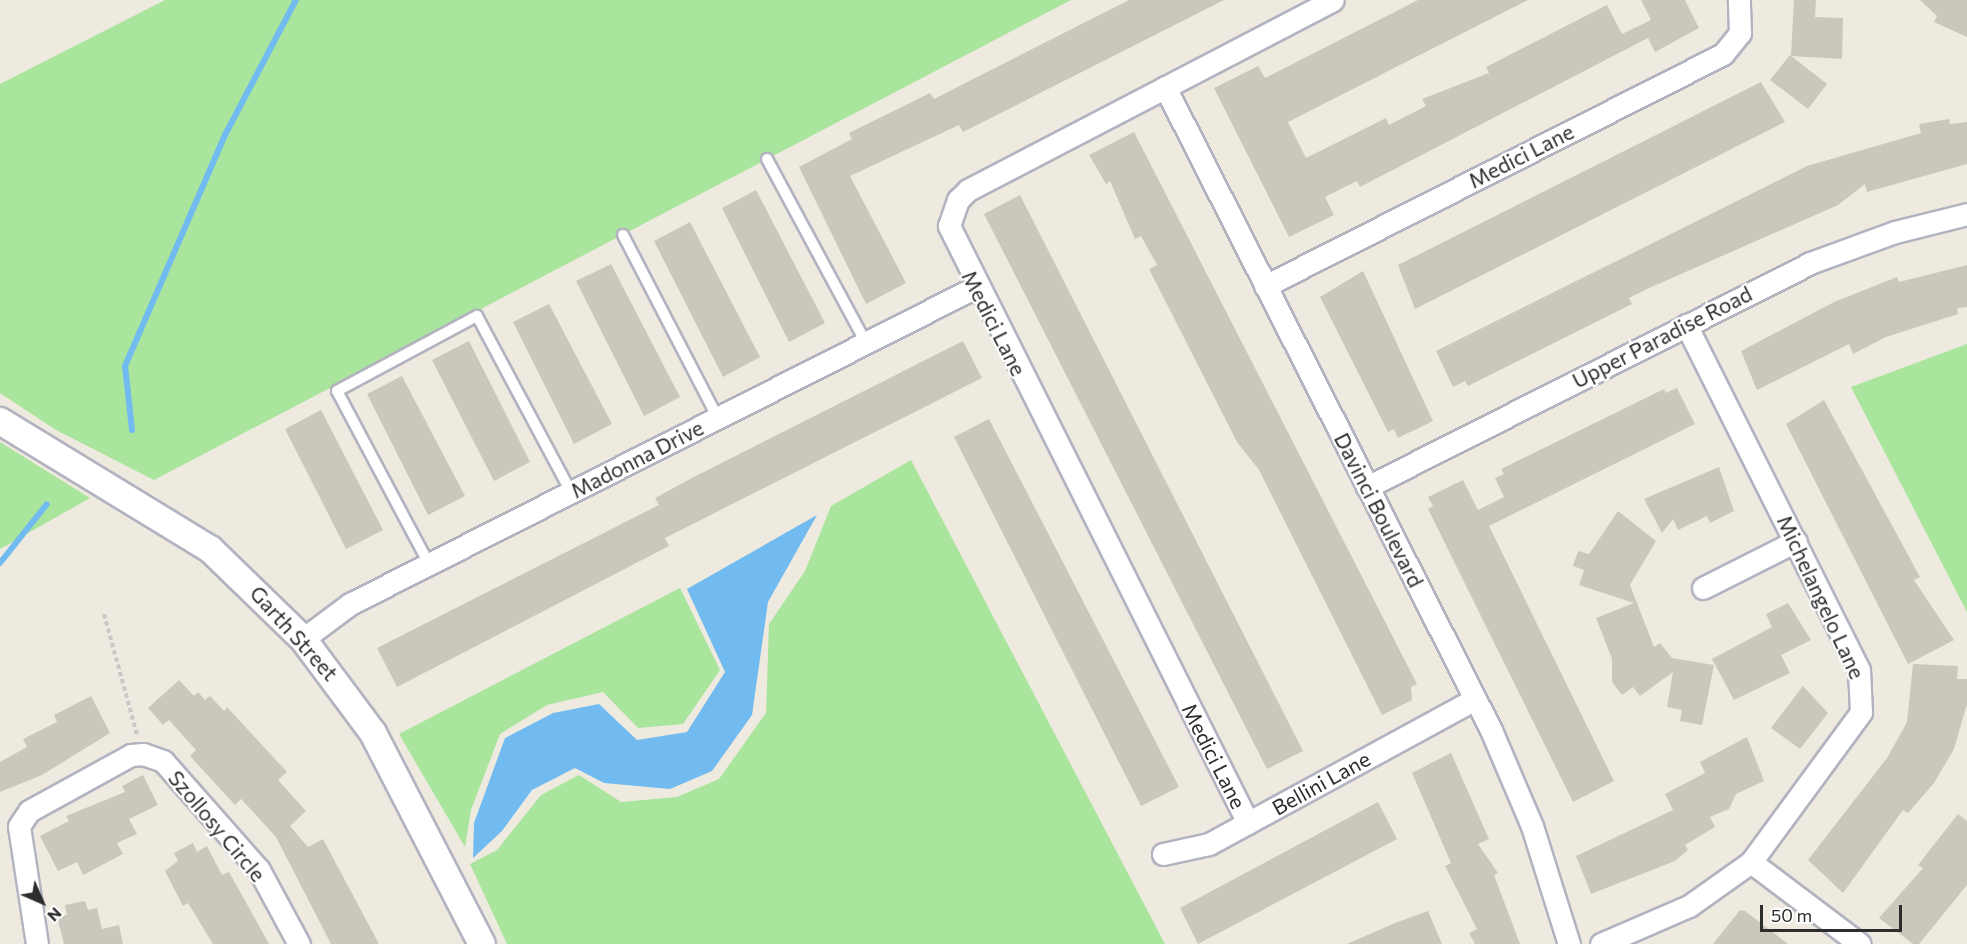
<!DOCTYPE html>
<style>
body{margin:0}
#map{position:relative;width:1967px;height:944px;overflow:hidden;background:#eeeadf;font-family:Commissioner,sans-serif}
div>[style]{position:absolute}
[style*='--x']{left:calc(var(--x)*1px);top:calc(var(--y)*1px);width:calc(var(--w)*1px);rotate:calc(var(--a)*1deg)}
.green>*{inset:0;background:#a9e59c}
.water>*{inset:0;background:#72bbf0}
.stream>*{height:6px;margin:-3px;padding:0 3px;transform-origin:3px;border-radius:3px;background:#72bbf0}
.building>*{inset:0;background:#cac8bd}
.path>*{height:4px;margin-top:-2px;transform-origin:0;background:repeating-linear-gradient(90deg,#c8c8c8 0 4.5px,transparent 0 7.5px)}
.roads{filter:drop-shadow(2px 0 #b3b3c0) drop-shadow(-2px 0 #b3b3c0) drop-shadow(0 2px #b3b3c0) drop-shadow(0 -2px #b3b3c0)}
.service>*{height:10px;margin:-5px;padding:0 5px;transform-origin:5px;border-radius:5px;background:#fff}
.minor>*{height:21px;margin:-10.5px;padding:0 10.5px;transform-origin:10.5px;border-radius:10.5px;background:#fff}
.tertiary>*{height:26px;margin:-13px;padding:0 13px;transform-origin:13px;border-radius:13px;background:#fff}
span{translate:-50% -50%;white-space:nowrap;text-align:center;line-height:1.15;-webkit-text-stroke:4.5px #fff;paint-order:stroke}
.street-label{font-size:21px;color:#2d2d2d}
.north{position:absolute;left:12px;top:872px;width:60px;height:60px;-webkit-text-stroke:4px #fff;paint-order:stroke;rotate:135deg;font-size:16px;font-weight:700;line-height:24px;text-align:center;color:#2d2d2d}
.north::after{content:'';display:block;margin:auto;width:21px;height:27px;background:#2d2d2d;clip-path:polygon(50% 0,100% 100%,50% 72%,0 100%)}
.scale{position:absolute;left:1760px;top:905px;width:142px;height:27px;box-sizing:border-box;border:3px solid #2d2d2d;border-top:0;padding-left:8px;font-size:18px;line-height:21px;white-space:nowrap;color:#2d2d2d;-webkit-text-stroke:4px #fff;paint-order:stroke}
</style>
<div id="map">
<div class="green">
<div style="clip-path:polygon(165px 0,1071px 0,154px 480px,56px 430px,0 393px,0 84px)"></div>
<div style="clip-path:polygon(1967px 344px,1967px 612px,1851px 387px)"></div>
<div style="clip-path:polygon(0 442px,90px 498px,0 549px)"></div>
<div style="clip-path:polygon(911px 460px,1165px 944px,507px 944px,470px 864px,497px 850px,541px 795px,579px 775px,621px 802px,677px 797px,719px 779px,766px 713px,769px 624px,805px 571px,831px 506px)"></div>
<div style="clip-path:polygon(680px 588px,720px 670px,683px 724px,638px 728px,603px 692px,547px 705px,500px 734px,471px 810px,465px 847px,399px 734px)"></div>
</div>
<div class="water">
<div style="clip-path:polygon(817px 515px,768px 602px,752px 715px,712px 771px,670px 789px,604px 783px,575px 768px,532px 790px,502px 831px,473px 858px,474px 823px,505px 738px,553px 713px,599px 704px,637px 740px,687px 732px,725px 672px,687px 589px)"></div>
</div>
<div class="stream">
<div style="--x:132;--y:430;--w:64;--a:-96.2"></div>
<div style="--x:125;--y:366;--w:252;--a:-66.6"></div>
<div style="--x:225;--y:135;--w:153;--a:-62.3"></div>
<div style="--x:0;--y:563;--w:75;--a:-51.5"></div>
</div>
<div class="building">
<div style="clip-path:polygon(1129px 0,1224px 0,963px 132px,959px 125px,850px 176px,906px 283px,866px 304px,799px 167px,852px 139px,849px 133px,930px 93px,934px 99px)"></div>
<div style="clip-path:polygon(1418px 0,1528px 0,1288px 122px,1306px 158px,1386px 118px,1389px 125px,1426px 106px,1422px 99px,1489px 73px,1486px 67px,1607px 5px,1622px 34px,1651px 20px,1641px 0,1685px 0,1699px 28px,1655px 52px,1648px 38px,1360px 187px,1357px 181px,1325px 197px,1334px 215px,1289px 237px,1214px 88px,1258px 66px,1265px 78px)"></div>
<div style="clip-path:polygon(1794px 0,1816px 0,1815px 17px,1843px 18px,1842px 59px,1791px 56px)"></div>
<div style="clip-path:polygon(1920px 0,1967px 0,1967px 37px,1934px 22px,1937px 16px)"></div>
<div style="clip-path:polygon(1790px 55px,1827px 84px,1808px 109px,1770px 80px)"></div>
<div style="clip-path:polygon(1761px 82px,1785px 122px,1415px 309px,1398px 265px)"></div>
<div style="clip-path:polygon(1949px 119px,1950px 124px,1967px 122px,1967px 164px,1867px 192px,1865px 184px,1838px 205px,1647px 289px,1629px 298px,1632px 304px,1468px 386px,1465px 381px,1453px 387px,1436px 351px,1807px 166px,1921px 133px,1919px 124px)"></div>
<div style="clip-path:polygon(1134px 132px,1417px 684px,1411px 687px,1412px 700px,1382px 715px,1259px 470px,1237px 442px,1149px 269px,1157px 265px,1141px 236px,1135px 239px,1110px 181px,1106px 184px,1089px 155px)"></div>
<div style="clip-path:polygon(756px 190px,825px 323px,789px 342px,722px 208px)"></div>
<div style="clip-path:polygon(1020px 195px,1303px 751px,1267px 769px,984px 214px)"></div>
<div style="clip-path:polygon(690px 222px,760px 357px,723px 377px,654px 241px)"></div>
<div style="clip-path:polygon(611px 264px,680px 397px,644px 416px,576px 281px)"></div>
<div style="clip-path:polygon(1967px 265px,1967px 307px,1957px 308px,1958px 314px,1886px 337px,1853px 354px,1849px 344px,1757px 390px,1741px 351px,1834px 302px,1897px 277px,1899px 282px)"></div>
<div style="clip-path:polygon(1363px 271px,1433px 421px,1398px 438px,1394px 429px,1388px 432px,1320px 297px)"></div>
<div style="clip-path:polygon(549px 304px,612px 424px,574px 444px,513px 322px)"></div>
<div style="clip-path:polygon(469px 341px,530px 462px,494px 481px,432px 360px)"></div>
<div style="clip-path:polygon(963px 341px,982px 378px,665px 538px,669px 546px,397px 687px,377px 648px,659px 505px,655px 498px,692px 478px)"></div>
<div style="clip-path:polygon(402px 376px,465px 496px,428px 515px,367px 394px)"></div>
<div style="clip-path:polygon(1677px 388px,1695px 424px,1489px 526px,1614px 781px,1573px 802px,1428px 509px,1433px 506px,1428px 497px,1463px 480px,1478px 510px,1504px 497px,1495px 478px,1504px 474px,1501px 469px,1664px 389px,1666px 393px)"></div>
<div style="clip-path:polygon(1824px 400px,1920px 577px,1914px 580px,1954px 640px,1908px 664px,1786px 424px)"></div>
<div style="clip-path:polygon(321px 410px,383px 530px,346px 549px,285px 429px)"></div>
<div style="clip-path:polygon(989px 419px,1179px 787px,1141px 806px,954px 437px)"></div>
<div style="clip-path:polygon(1719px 467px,1734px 511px,1710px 523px,1707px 516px,1678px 530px,1673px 519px,1662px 533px,1644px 499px)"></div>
<div style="clip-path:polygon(1618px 511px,1656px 541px,1630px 585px,1654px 647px,1660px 643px,1672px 658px,1714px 665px,1702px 725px,1680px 721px,1682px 710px,1667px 707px,1673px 672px,1640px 696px,1633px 687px,1622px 695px,1612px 682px,1612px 659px,1596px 618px,1634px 603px,1579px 585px,1584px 570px,1573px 566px,1578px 551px,1589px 554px)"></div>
<div style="clip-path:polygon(1788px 603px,1811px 640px,1781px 655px,1790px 673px,1734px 700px,1712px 659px,1772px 627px,1766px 614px)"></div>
<div style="clip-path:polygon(1913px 664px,1958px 666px,1957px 679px,1967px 679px,1967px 704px,1954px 749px,1934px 783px,1908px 813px,1903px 810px,1843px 893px,1808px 860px,1887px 758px,1907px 722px)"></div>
<div style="clip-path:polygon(179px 680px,194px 696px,198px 692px,205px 700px,210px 696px,224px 711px,227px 707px,287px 772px,278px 780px,306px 811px,290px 826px,308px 847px,323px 839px,379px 944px,331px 944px,276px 837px,241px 799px,235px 805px,190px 756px,196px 750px,169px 720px,163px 725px,148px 708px)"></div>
<div style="clip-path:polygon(1803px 686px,1828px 713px,1800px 749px,1771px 728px)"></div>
<div style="clip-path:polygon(91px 696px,110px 733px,42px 775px,0 792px,0 762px,27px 747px,23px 739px,57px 722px,54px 715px)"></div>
<div style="clip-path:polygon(1747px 737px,1764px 781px,1736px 794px,1729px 809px,1710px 817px,1715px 827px,1685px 845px,1688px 850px,1675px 861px,1591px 894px,1576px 856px,1673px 810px,1665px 794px,1705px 773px,1700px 762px)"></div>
<div style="clip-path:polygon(1451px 753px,1489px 839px,1478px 844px,1498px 873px,1494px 875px,1520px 944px,1475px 944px,1469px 933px,1477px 929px,1445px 866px,1451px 863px,1412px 773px)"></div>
<div style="clip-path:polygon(143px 775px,158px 805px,129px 819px,137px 834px,117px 843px,123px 854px,83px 875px,77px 862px,58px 871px,40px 836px,69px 821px,66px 816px,125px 792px,122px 786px)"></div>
<div style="clip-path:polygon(1378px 802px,1397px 839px,1198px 944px,1180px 908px)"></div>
<div style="clip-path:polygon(1958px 814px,1967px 821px,1967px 885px,1919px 944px,1913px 944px,1879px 918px,1923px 868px,1918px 865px)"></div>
<div style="clip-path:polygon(193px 843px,197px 852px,207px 846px,222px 875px,229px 872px,269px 944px,213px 944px,188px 903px,183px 906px,165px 871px,178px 861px,174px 853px)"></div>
<div style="clip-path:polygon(85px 901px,88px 910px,97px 908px,102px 929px,119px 925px,123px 944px,64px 944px,57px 917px,67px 915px,65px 905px)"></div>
<div style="clip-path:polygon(1740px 910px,1745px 911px,1788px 944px,1713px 944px)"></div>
<div style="clip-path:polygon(1428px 911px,1442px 944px,1347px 944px,1395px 923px)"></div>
</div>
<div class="path">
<div style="--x:104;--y:614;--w:125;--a:74.7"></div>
</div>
<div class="roads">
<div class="service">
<div style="--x:767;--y:159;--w:209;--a:61.7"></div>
<div style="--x:623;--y:235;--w:206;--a:62.6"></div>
<div style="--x:429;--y:564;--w:196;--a:-118"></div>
<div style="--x:337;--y:391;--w:159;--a:-28.2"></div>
<div style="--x:477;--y:316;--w:200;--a:61.9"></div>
</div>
<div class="minor">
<div style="--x:1165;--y:87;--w:721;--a:63.12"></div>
<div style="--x:1491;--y:730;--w:104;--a:66.9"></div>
<div style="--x:1532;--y:826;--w:124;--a:72.6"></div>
<div style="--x:1265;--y:286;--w:513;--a:-26.86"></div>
<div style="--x:1723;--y:54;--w:27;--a:-51"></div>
<div style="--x:1740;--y:33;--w:33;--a:-92"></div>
<div style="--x:1367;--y:487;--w:496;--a:-26.8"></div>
<div style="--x:1810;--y:263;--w:90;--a:-20"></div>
<div style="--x:1895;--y:232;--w:74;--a:-14"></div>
<div style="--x:1703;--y:588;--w:104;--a:-26.8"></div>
<div style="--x:303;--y:639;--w:59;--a:-36.7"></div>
<div style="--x:350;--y:604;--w:702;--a:-26.86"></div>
<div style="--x:1248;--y:823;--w:668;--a:-116.6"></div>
<div style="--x:949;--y:226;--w:28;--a:-71"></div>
<div style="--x:958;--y:200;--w:14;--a:-45"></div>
<div style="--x:968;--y:190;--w:411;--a:-27.5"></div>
<div style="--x:1163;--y:854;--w:47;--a:-12.3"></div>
<div style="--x:1209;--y:844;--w:303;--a:-28.6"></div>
<div style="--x:1751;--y:862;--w:136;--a:37"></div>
<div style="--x:37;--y:944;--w:119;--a:-98.7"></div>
<div style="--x:19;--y:826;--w:18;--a:-56"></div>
<div style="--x:29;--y:811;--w:116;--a:-28.8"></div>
<div style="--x:131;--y:755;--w:12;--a:-5"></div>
<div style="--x:143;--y:754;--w:21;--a:19"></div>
<div style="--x:163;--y:761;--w:145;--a:48.6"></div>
<div style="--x:259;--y:870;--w:84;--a:61.6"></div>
<div style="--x:1601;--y:944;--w:96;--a:-23.4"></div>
<div style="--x:1689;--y:906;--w:76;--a:-35.4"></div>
<div style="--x:1751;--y:862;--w:186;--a:-53.7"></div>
<div style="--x:1861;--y:712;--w:42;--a:-92.7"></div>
<div style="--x:1859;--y:670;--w:386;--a:-116.6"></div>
</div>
<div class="tertiary">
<div style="--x:0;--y:421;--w:246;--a:31.4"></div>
<div style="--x:210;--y:549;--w:129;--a:44.1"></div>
<div style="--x:303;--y:639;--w:117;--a:53.3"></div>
<div style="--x:373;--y:733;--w:237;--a:62.7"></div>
</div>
</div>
<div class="street-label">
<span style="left:1521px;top:156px;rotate:-27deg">Medici Lane</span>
<span style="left:994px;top:323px;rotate:63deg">Medici Lane</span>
<span style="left:1662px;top:337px;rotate:-27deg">Upper Paradise Road</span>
<span style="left:637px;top:459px;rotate:-27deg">Madonna Drive</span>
<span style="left:1379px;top:510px;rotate:63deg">Davinci Boulevard</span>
<span style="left:1821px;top:597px;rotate:65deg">Michelangelo Lane</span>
<span style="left:294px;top:633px;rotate:48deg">Garth Street</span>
<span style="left:1214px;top:756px;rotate:63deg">Medici Lane</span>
<span style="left:1321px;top:783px;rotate:-29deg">Bellini Lane</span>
<span style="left:217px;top:826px;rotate:50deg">Szollosy Circle</span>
</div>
<div class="north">N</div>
<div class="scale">50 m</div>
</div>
